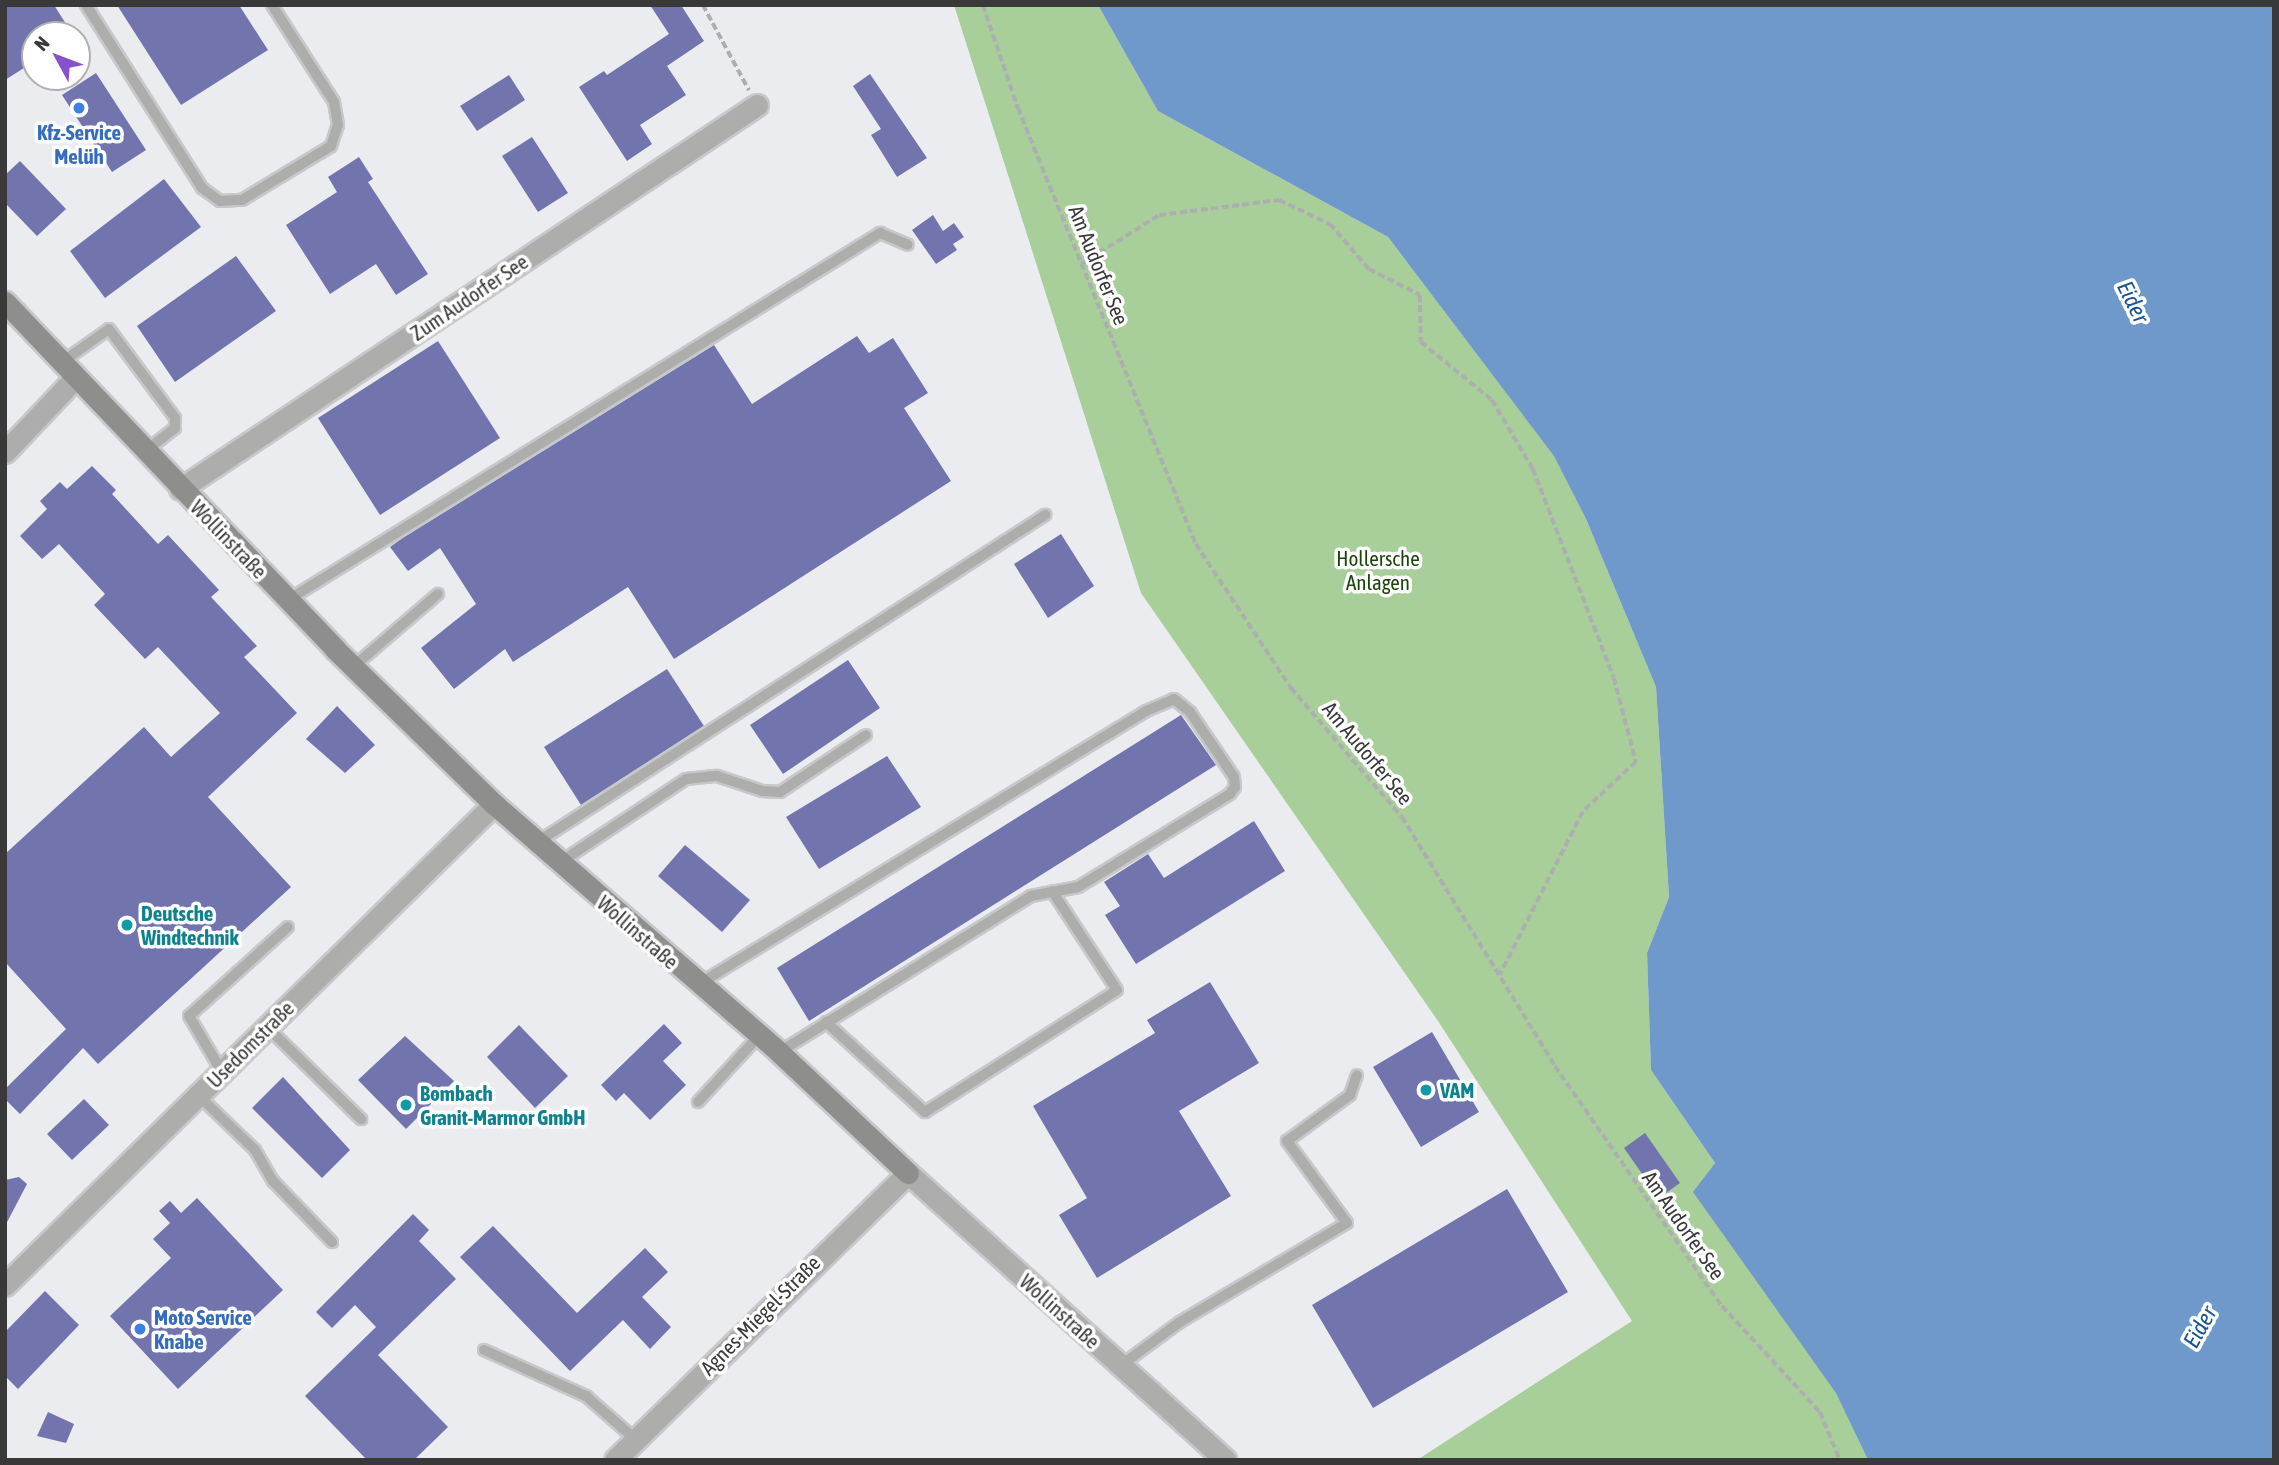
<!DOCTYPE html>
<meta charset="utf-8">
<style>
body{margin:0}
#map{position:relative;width:2279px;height:1465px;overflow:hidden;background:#ebecef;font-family:"Asap Condensed",sans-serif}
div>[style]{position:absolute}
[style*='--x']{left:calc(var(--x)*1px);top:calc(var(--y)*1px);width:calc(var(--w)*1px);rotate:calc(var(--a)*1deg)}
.green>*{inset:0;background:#a8ce9a}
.water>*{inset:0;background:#6f99ca}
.building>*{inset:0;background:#7275ad}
.path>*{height:3.5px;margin-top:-1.75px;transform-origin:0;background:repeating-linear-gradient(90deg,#adaeb0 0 7px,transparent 0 10.5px)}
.roads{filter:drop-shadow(2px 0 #c7c8cb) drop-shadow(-2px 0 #c7c8cb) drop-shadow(0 2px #c7c8cb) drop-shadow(0 -2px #c7c8cb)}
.lane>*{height:10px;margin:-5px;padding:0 5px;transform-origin:5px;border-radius:5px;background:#adaeac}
.street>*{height:21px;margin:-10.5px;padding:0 10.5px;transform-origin:10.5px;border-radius:10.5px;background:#adaeac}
.secondary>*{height:21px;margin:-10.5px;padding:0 10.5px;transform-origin:10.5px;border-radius:10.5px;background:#8e8f8d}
.dots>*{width:19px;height:19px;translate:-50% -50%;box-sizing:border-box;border:4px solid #fff;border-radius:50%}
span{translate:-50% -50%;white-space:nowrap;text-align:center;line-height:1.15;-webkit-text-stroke:7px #fff;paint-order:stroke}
.shop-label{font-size:21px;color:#366cbe;font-weight:700}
.left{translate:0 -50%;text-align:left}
.street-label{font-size:21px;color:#39393a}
.park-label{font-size:21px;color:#1e440d}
.culture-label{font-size:21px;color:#0d838f;font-weight:700}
.water-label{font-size:23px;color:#195592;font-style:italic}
.frame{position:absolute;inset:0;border:7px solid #39393a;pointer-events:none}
.north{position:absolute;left:21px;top:21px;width:70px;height:70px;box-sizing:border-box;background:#fff;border:2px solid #b0b0b0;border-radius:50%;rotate:311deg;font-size:19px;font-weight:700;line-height:28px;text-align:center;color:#39393a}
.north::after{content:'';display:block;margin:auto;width:24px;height:32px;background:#8951c8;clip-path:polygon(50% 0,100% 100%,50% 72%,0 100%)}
</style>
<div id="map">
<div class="green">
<div style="clip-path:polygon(954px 5px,1098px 5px,1158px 111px,1388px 237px,1554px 455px,1586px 519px,1656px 687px,1669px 897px,1647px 953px,1651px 1070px,1715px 1163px,1694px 1192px,1836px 1392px,1868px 1460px,1417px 1460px,1632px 1321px,1438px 1021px,1141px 593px)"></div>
</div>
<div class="water">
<div style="clip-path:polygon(1098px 5px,2274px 5px,2274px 1460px,1868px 1460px,1836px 1393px,1693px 1192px,1715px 1163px,1651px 1070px,1647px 953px,1669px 897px,1656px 687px,1586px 519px,1554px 456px,1388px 237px,1158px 111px)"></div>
</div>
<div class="building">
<div style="clip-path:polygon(5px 5px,54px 5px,73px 35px,35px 35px,35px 61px,5px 80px)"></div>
<div style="clip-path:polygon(117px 5px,239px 5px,268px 50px,181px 105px)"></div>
<div style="clip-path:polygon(650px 5px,681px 5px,704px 41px,667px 66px,686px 95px,640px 125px,652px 144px,627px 161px,579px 87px,604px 71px,607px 75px,669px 34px)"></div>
<div style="clip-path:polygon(96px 73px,146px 150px,112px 172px,62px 95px)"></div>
<div style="clip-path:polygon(870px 74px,927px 158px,897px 177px,871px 135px,881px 129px,853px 86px)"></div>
<div style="clip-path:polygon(509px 75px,525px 100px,477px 131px,460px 106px)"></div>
<div style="clip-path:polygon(532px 137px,568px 193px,538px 212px,502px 156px)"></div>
<div style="clip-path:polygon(359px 157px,373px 179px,368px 182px,428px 274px,396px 295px,376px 264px,330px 294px,286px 225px,337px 192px,328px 177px)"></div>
<div style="clip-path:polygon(20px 161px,66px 209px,37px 236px,5px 203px,5px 175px)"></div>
<div style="clip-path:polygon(164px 179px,201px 227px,105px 298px,70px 251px)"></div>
<div style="clip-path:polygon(933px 215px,943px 231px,954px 223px,964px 237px,953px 244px,957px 250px,936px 264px,912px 230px)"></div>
<div style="clip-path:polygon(236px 256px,276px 311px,175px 382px,137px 326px)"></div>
<div style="clip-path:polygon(857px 336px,869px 353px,893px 338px,928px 393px,904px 408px,951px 481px,674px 659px,628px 587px,513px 662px,505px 649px,454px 689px,421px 648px,476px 604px,440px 548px,408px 571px,390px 547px,404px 537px,714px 345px,752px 404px)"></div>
<div style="clip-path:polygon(438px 341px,500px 438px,380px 515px,318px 418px)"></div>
<div style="clip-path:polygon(92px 466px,116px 490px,112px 494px,158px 544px,168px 535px,219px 590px,211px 597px,257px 646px,244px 657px,297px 713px,208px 797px,291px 887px,98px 1064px,83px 1048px,20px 1114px,5px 1099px,5px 1089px,66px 1029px,5px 962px,5px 854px,144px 727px,171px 757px,220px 713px,158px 647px,145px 659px,94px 605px,105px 594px,59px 544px,42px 559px,20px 536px,47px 509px,40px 501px,60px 482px,67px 489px)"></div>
<div style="clip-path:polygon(1061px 534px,1094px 586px,1048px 618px,1014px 564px)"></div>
<div style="clip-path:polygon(848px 660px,880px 708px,783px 774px,750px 725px)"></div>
<div style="clip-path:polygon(667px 669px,704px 726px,581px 805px,544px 747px)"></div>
<div style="clip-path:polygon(337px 706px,375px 745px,345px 773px,306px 739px)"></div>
<div style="clip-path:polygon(1181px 715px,1216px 765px,809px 1021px,777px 968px)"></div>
<div style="clip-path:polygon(887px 756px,921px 807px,819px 869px,786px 817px)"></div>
<div style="clip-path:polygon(1254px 821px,1285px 871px,1136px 964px,1105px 915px,1120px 906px,1104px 882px,1148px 854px,1164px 878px)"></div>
<div style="clip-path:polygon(685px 845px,750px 900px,722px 932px,658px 876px)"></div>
<div style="clip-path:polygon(1210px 982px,1259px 1063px,1179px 1111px,1231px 1196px,1097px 1278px,1059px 1215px,1087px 1198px,1033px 1106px,1155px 1033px,1147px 1020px)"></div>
<div style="clip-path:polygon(664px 1024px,682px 1043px,663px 1061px,686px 1085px,650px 1120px,624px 1093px,616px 1101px,601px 1085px)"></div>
<div style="clip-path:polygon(519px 1025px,568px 1076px,535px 1108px,487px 1057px)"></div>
<div style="clip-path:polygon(1432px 1032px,1479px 1112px,1421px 1147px,1373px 1067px)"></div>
<div style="clip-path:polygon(405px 1036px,454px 1081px,406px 1129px,358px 1080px)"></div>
<div style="clip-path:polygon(283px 1077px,350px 1150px,322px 1178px,252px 1108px)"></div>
<div style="clip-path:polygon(84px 1099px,109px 1125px,72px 1160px,47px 1134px)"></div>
<div style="clip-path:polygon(1645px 1133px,1680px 1183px,1659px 1198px,1624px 1148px)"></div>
<div style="clip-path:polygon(19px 1177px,27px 1184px,5px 1226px,5px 1180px)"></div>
<div style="clip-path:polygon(1507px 1189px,1568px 1292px,1373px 1408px,1312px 1305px)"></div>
<div style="clip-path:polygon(197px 1198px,283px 1290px,178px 1389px,110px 1316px,171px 1258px,153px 1239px,170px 1223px,159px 1211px,170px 1201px,181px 1213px)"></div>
<div style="clip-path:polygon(413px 1214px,429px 1230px,419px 1241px,456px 1279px,378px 1355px,448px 1427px,414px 1460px,367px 1460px,305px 1396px,376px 1327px,355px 1305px,332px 1328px,316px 1312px)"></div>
<div style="clip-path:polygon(493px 1226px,577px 1313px,645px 1248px,668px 1272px,642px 1297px,671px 1327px,650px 1349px,623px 1320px,570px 1371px,460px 1257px)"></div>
<div style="clip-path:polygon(45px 1291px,79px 1325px,18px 1389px,5px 1376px,5px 1332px)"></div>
<div style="clip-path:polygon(48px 1412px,74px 1424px,66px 1443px,37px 1436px)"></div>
</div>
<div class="path">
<div style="--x:703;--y:5;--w:97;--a:61.6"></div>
<div style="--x:983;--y:5;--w:109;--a:71.2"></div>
<div style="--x:1018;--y:108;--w:471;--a:67.8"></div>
<div style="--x:1196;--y:544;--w:173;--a:56.6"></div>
<div style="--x:1291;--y:688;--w:170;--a:49.3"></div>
<div style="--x:1402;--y:817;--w:292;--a:58.4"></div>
<div style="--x:1555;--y:1066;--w:292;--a:55.2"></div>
<div style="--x:1722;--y:1306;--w:144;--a:47.2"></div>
<div style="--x:1820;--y:1412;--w:52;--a:67.4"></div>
<div style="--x:1081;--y:264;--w:92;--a:-32.1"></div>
<div style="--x:1159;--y:215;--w:121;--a:-7.1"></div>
<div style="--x:1279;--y:200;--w:56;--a:25.2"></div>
<div style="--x:1330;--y:224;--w:60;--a:49.1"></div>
<div style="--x:1369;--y:269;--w:57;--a:27"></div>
<div style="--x:1420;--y:295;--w:47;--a:88.8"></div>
<div style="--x:1421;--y:342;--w:92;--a:39.2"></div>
<div style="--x:1492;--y:400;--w:80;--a:59.3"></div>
<div style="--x:1533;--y:469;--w:224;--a:68.8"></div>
<div style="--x:1614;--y:678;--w:87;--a:75.3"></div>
<div style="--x:1636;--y:762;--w:73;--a:136.7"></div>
<div style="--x:1583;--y:812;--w:183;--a:117"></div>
</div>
<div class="roads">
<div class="lane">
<div style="--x:86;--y:5;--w:217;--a:57.6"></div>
<div style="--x:202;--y:188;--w:22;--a:36"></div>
<div style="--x:220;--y:201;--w:22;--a:-3"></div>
<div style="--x:242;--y:200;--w:104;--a:-31.2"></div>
<div style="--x:331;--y:146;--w:22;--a:-72"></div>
<div style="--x:338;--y:125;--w:23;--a:-100"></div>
<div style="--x:334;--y:102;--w:115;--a:-122.6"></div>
<div style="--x:62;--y:362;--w:57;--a:-35.1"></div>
<div style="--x:109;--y:329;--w:111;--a:53.4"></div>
<div style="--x:175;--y:418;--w:10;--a:90"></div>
<div style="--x:175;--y:428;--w:37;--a:142"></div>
<div style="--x:288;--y:600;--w:697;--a:-31.8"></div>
<div style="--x:880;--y:233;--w:30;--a:23"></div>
<div style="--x:353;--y:667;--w:112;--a:-40.7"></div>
<div style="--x:536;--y:843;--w:606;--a:-32.8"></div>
<div style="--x:559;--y:863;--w:152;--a:-33.5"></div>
<div style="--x:686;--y:779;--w:31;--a:-6"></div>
<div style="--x:717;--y:776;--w:47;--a:18.4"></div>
<div style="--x:762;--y:791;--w:18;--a:3"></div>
<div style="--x:780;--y:792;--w:103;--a:-33.5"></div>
<div style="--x:699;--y:984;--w:524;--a:-31.41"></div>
<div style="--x:1146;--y:711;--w:30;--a:-23"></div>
<div style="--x:1174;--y:699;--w:21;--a:39"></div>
<div style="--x:1190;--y:712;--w:78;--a:55.9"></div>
<div style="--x:1234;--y:777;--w:10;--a:84"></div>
<div style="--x:1235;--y:787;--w:9;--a:126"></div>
<div style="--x:1230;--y:794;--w:178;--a:148.5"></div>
<div style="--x:1078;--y:887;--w:48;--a:169.2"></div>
<div style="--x:1031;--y:896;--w:296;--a:148.2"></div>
<div style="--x:826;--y:1022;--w:134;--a:42.3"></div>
<div style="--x:925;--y:1112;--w:227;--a:-32.4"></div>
<div style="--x:1117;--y:990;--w:118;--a:-123.3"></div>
<div style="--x:267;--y:1027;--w:132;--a:44.4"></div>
<div style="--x:222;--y:1072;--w:65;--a:-120.5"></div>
<div style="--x:189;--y:1016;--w:133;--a:-42"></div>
<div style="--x:198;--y:1095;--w:79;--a:44"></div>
<div style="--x:255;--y:1150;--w:36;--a:60"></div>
<div style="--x:273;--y:1181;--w:85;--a:46"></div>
<div style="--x:698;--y:1102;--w:90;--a:-47.3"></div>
<div style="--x:484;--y:1350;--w:112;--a:24.3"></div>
<div style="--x:586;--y:1396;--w:67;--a:41.3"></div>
<div style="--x:1120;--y:1366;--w:74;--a:-36.3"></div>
<div style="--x:1180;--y:1322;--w:194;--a:-30.7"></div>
<div style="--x:1347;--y:1223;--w:102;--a:-126.2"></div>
<div style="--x:1287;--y:1141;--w:78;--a:-36.1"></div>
<div style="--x:1350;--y:1095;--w:21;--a:-71"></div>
</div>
<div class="street">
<div style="--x:5;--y:452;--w:103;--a:-46.6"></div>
<div style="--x:180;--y:489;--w:693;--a:-33.64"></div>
<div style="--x:5;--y:1285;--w:686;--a:-44.53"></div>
<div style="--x:615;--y:1460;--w:410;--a:-44.4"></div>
<div style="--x:908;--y:1173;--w:428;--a:42.1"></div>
</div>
<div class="secondary">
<div style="--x:5;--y:302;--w:479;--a:46.4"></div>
<div style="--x:335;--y:649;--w:222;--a:44.3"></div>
<div style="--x:494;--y:804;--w:378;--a:41"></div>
<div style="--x:779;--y:1052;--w:177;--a:43.2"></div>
</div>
</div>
<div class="dots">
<div style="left:79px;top:108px;background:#3f7fe0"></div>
<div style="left:127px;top:925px;background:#0f9aa8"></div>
<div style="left:1426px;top:1090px;background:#0f9aa8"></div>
<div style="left:406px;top:1105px;background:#0f9aa8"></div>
<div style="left:140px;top:1329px;background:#3f7fe0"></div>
</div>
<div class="shop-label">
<span style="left:79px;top:144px">Kfz-Service<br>Melüh</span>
<span class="left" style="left:154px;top:1329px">Moto Service<br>Knabe</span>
</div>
<div class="street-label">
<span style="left:1099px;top:265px;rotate:68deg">Am Audorfer See</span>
<span style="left:469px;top:297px;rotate:-34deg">Zum Audorfer See</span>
<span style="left:229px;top:539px;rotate:46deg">Wollinstraße</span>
<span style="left:1368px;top:753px;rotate:50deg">Am Audorfer See</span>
<span style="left:638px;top:932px;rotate:41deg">Wollinstraße</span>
<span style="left:250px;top:1044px;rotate:-45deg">Usedomstraße</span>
<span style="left:1684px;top:1225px;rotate:55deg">Am Audorfer See</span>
<span style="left:1060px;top:1311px;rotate:42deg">Wollinstraße</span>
<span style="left:760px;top:1315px;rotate:-45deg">Agnes-Miegel-Straße</span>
</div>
<div class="park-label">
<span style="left:1378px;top:570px">Hollersche<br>Anlagen</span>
</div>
<div class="culture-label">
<span class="left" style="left:141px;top:925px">Deutsche<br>Windtechnik</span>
<span class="left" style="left:1440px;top:1090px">VAM</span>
<span class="left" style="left:420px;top:1105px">Bombach<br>Granit-Marmor GmbH</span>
</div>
<div class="water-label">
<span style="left:2133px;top:302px;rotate:64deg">Eider</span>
<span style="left:2200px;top:1327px;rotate:-61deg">Eider</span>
</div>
<div class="frame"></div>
<div class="north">N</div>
</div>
